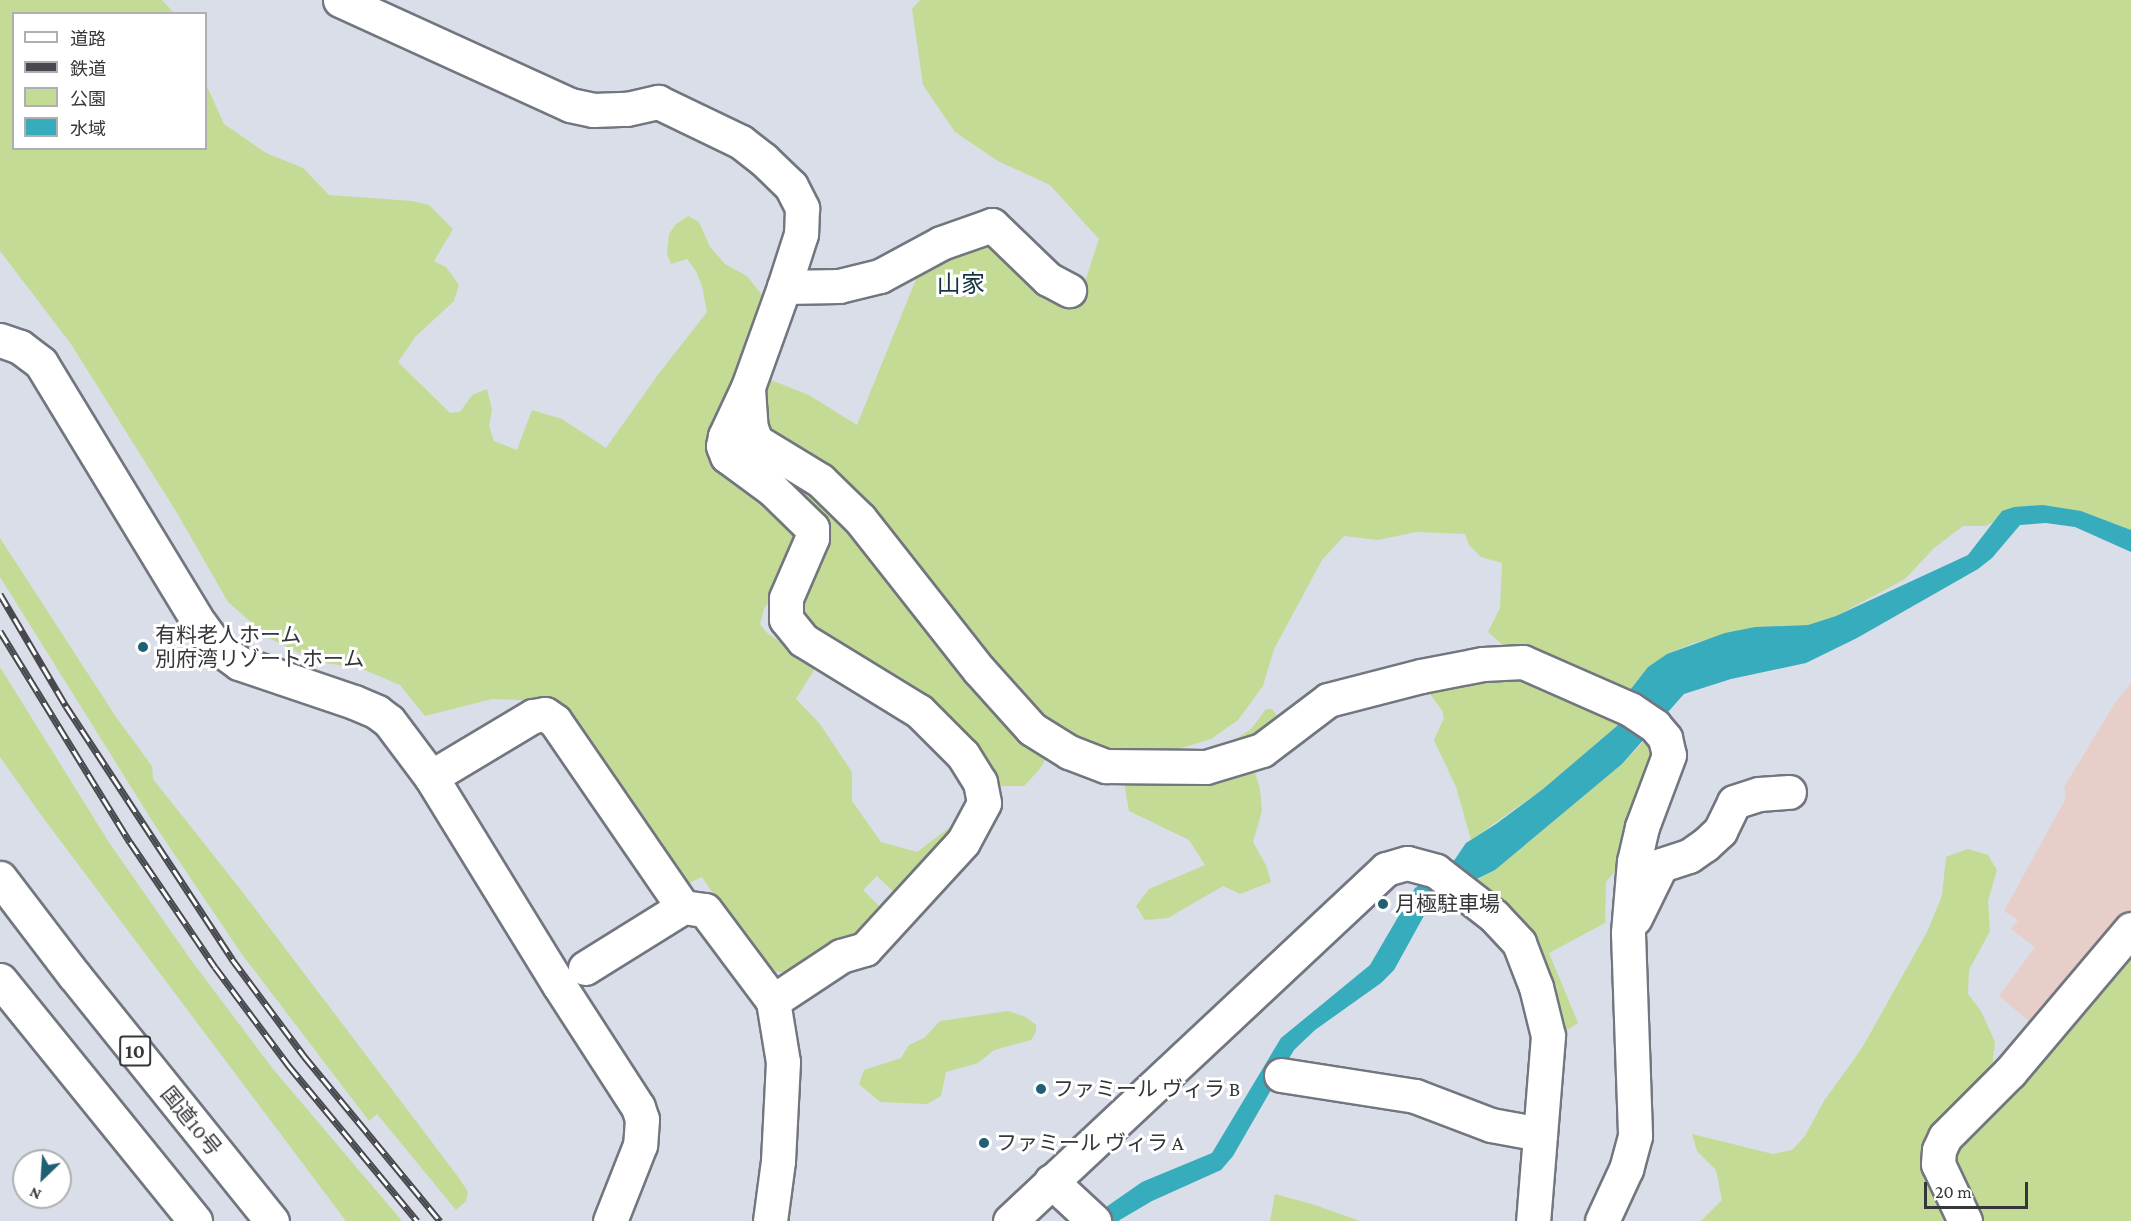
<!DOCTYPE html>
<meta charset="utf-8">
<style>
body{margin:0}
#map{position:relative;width:2131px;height:1221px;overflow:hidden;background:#d9dee9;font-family:"Crimson Pro","Noto Sans JP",serif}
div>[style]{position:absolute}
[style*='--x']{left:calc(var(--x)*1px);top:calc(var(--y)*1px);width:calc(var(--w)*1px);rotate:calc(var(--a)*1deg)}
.industrial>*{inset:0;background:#e8cec8}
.green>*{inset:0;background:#c4db95}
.water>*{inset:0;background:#37acbc}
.pier>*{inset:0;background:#d9dee9}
.roads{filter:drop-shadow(2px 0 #72767f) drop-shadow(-2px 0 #72767f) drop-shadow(0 2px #72767f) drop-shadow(0 -2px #72767f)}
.minor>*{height:33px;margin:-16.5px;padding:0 16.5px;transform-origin:16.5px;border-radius:16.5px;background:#fff}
.highway>*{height:33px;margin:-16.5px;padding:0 16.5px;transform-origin:16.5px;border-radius:16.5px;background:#fff}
.rail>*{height:7px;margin-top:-3.5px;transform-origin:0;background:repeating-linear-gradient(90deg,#fff 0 14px,#47494e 0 28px);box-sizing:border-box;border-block:2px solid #47494e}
.dots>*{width:16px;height:16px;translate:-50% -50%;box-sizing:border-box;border:3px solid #fff;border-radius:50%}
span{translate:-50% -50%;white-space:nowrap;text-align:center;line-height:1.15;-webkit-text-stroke:6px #fff;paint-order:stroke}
.shield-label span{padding:2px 4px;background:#fff;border:2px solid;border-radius:4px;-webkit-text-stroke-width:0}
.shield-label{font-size:20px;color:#35373b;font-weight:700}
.poi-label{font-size:21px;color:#35373b}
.left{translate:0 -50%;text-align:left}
.street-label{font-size:21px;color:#35373b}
.quarter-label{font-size:24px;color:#16353f}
.legend{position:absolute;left:12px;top:12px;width:195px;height:138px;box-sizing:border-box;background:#fff;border:2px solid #aeafb1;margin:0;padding:8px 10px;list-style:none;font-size:18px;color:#35373b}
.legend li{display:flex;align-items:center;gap:12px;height:30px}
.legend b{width:30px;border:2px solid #aeafb1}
.north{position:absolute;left:12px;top:1149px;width:60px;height:60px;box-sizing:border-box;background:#fff;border:2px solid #aeafb1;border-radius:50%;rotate:205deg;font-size:16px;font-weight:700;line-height:24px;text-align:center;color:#35373b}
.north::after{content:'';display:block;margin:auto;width:21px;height:27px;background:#1e6074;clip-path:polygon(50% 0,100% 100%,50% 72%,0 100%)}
.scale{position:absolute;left:1924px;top:1182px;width:104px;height:27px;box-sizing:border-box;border:3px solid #35373b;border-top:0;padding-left:8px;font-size:18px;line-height:21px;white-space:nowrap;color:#35373b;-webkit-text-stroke:4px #fff;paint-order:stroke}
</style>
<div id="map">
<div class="industrial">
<div style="clip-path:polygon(2131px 683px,2131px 912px,2035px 1026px,1999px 996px,2035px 947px,2011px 929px,2018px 920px,2004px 911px,2066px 798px,2064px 787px,2115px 703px)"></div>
</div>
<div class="green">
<div style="clip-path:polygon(0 0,162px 0,174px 13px,14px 14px,14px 148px,206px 148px,206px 84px,224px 124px,266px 153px,303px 168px,329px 195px,412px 201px,429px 205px,453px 229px,434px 261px,446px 267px,459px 285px,454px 301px,416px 336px,398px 362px,450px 413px,460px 412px,472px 395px,487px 389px,492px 410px,489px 426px,494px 441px,517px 450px,532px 410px,562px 419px,606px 448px,657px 376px,707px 312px,702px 286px,696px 271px,687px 259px,671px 264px,667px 254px,669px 234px,676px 224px,688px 216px,699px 222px,710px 247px,725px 264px,747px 276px,766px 300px,752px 488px,800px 536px,777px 590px,764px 609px,760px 624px,768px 634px,806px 658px,814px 670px,796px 699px,820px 724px,852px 772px,852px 801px,881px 842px,917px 852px,970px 812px,897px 895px,877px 876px,863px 890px,883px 910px,855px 936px,832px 943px,787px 973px,764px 970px,702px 877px,687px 884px,681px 882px,548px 701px,492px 699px,425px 716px,400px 685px,360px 668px,318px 662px,269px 638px,228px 602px,177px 513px,71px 344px,0 251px)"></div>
<div style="clip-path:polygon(920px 0,2131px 0,2131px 530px,2081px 511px,2002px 511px,1995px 521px,1986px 526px,1963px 526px,1934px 548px,1905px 579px,1836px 616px,1808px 625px,1755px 627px,1694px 643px,1667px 654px,1648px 667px,1627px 694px,1504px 646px,1488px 632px,1500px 608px,1502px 563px,1481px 557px,1469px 545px,1465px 534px,1416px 532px,1378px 540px,1344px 536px,1322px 560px,1274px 649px,1263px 686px,1238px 720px,1211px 739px,1165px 753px,1128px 755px,1084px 743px,1042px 714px,1008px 681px,770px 434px,762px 413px,766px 378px,809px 395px,857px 425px,923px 262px,981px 238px,1079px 300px,1099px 239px,1050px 185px,998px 161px,955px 132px,923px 85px,912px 9px)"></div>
<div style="clip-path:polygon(772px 467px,821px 501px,857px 537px,1048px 755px,1039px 770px,1024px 786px,1002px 786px,993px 783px,821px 637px,797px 608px,822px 544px,778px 481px)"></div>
<div style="clip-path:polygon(0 538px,116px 717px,152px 766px,153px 779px,241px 890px,459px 1178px,468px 1192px,466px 1201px,456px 1210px,377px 1114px,369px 1121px,241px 953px,156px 827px,0 577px)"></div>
<div style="clip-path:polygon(0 667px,110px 844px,191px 960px,273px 1069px,402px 1221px,346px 1221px,44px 819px,0 757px)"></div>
<div style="clip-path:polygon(1534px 676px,1624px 720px,1543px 789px,1471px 840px,1456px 787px,1434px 740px,1444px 718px,1442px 710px,1429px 693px,1430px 682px)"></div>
<div style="clip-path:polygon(1266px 709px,1272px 709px,1278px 717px,1274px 729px,1230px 743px,1251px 729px)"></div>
<div style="clip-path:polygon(1647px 738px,1656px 742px,1623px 862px,1606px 882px,1605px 923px,1549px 953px,1578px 1023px,1565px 1031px,1557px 1030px,1475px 881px,1495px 870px,1622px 764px)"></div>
<div style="clip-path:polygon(1254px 769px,1260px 789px,1262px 811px,1253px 842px,1266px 865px,1271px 882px,1240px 894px,1223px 886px,1168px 918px,1145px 920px,1136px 906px,1149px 889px,1205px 865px,1189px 840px,1129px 811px,1123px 777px)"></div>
<div style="clip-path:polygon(1968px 849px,1988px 855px,1997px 870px,1988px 901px,1990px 931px,1969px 970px,1968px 994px,1981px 1011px,1995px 1042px,1991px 1077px,1944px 1120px,1955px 1221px,1701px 1221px,1722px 1200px,1716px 1170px,1697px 1151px,1692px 1134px,1773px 1154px,1792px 1150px,1805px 1136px,1824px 1101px,1862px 1048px,1927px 932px,1942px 896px,1946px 857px)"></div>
<div style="clip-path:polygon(2131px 949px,2131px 1221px,1975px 1221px,1960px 1193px,1952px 1145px)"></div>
<div style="clip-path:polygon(1008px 1011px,1026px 1017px,1036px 1025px,1036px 1032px,1031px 1040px,994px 1050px,978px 1063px,946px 1072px,941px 1096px,927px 1104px,880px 1102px,859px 1084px,864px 1070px,901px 1058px,909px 1045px,924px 1038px,940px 1021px)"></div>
<div style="clip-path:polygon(1275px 1194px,1315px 1205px,1360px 1221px,1270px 1221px)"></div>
</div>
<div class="water">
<div style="clip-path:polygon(2043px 505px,2081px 511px,2131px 530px,2131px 552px,2075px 527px,2046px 523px,2020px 525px,1992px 558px,1978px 569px,1857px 638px,1806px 663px,1731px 679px,1684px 694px,1622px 764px,1495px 870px,1445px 895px,1426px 912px,1394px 970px,1381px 983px,1315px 1030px,1294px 1050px,1233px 1156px,1221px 1170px,1152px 1201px,1118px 1221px,1086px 1221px,1142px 1182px,1212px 1153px,1281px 1038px,1370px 965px,1415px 888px,1451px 865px,1466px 843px,1496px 824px,1543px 789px,1624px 720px,1627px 694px,1648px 667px,1667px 654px,1725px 633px,1755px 627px,1808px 625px,1836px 616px,1968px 555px,2002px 511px,2014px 507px)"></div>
</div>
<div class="pier">
<div style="clip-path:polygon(0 1109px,12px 1124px,11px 1158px,24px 1174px,24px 1197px,60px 1197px,61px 1181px,94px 1221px,0 1221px)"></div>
</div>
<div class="roads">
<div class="minor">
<div style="--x:340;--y:0;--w:253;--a:24.5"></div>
<div style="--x:570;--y:105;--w:24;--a:12"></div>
<div style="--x:593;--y:110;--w:34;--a:-2"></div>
<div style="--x:627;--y:109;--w:32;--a:-13"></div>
<div style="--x:658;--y:102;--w:92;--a:25.7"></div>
<div style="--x:741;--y:142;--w:28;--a:38"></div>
<div style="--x:763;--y:159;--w:39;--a:44"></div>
<div style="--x:791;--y:186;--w:25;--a:63"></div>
<div style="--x:802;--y:208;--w:26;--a:92"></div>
<div style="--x:801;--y:234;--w:56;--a:107.8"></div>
<div style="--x:784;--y:287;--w:106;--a:109.8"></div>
<div style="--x:748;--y:387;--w:54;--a:115.1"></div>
<div style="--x:725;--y:436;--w:10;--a:101"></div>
<div style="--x:723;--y:446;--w:11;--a:68"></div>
<div style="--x:727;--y:456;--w:56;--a:36.3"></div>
<div style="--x:772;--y:489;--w:56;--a:44.3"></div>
<div style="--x:812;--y:528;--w:10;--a:90"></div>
<div style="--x:812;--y:538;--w:65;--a:113.4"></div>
<div style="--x:786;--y:598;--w:21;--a:90"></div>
<div style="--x:786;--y:619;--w:27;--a:51"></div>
<div style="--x:803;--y:640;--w:136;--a:31.5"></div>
<div style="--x:919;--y:711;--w:62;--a:45"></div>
<div style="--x:963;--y:755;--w:32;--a:58"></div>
<div style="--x:980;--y:782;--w:21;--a:79"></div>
<div style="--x:984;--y:803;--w:44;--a:118.3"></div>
<div style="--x:963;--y:842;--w:145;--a:132.5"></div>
<div style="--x:865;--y:949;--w:25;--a:164"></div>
<div style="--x:841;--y:956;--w:82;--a:146.5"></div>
<div style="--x:773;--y:1001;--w:62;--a:80.7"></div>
<div style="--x:783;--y:1062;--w:99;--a:92.9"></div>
<div style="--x:778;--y:1161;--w:61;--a:97.6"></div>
<div style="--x:784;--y:287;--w:55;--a:-1"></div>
<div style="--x:839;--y:286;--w:42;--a:-13.7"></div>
<div style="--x:880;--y:276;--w:69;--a:-28.4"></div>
<div style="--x:941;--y:243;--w:54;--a:-19.4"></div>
<div style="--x:992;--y:225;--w:78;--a:44"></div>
<div style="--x:1048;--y:279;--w:24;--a:28"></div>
<div style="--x:0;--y:340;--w:21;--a:19"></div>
<div style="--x:20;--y:347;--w:26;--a:37"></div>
<div style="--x:41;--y:363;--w:306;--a:58.7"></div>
<div style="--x:200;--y:624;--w:29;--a:54"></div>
<div style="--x:217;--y:647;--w:27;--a:36"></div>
<div style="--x:239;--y:663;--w:121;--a:18.7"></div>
<div style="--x:354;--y:702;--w:25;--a:23"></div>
<div style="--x:377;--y:712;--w:15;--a:37"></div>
<div style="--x:389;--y:721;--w:70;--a:53.1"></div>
<div style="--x:431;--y:777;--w:244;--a:58.4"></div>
<div style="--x:559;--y:985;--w:145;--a:57.1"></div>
<div style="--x:638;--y:1107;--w:13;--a:72"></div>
<div style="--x:642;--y:1119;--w:26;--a:94"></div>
<div style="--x:640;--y:1145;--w:82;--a:111.5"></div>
<div style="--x:748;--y:389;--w:39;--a:86"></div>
<div style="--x:751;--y:428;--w:14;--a:69"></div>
<div style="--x:756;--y:441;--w:75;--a:31.4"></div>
<div style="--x:820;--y:480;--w:56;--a:44.3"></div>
<div style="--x:860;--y:519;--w:192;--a:51.8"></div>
<div style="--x:979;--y:670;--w:79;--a:48.1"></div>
<div style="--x:1032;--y:729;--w:44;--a:31.9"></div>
<div style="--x:1069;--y:752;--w:40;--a:21"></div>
<div style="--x:1106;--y:766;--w:100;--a:0.6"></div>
<div style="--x:1206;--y:767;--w:59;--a:-16.9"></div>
<div style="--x:1262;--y:750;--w:83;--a:-37.1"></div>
<div style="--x:1328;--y:700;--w:96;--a:-14.5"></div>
<div style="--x:1421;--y:676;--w:63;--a:-11"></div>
<div style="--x:1483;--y:664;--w:40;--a:-2.9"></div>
<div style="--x:1523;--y:662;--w:117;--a:23.7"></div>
<div style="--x:1630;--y:709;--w:30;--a:34"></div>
<div style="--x:1655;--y:726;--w:16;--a:50"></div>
<div style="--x:1665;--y:738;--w:17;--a:77"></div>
<div style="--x:1669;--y:755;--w:77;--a:110.6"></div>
<div style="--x:1642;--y:827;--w:35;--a:103"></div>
<div style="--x:1634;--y:861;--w:72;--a:94.8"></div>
<div style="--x:1628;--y:933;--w:203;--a:88"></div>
<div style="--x:1635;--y:1136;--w:34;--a:105"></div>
<div style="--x:1626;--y:1169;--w:57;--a:114.8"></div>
<div style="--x:431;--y:777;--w:119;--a:-30.9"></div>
<div style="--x:533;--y:716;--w:12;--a:-9"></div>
<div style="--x:545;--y:714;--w:12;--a:35"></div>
<div style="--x:555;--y:721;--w:226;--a:55.5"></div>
<div style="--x:683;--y:907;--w:22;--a:8"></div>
<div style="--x:705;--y:910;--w:114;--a:53.2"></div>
<div style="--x:1635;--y:918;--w:59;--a:-63.9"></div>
<div style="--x:1661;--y:865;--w:29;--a:-18"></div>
<div style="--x:1689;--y:856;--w:19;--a:-35"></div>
<div style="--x:1705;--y:845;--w:21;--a:-43"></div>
<div style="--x:1720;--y:831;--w:32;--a:-64"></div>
<div style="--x:1734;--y:802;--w:26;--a:-18"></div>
<div style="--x:1759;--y:794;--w:30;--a:-4"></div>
<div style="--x:585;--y:968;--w:115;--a:-31.9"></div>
<div style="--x:1281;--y:1075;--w:136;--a:8.9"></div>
<div style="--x:1415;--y:1096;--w:81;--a:20.9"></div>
<div style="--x:1491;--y:1125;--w:50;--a:10.4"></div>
<div style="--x:1051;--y:1181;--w:59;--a:42.9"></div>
<div style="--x:1010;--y:1221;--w:515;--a:-43.11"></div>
<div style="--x:1386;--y:869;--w:22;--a:-16"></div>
<div style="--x:1407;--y:863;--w:30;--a:15"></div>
<div style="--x:1436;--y:871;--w:73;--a:37.8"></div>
<div style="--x:1494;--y:916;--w:37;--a:47"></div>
<div style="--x:1519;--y:943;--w:47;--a:68.9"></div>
<div style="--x:1536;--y:987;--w:50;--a:76.2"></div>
<div style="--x:1548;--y:1036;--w:186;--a:94.6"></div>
<div style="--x:1965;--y:1221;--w:63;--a:-115.3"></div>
<div style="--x:1938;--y:1164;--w:14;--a:-86"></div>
<div style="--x:1939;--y:1150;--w:14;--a:-65"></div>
<div style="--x:1945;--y:1137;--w:92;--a:-45"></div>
<div style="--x:2010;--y:1072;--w:187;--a:-49.8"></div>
</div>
<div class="highway">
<div style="--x:0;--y:878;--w:122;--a:52.7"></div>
<div style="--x:74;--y:975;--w:316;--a:51.2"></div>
<div style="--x:0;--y:980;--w:310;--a:51"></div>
</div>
</div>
<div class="rail">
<div style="--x:0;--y:594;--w:130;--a:59.5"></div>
<div style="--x:66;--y:706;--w:303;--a:56.7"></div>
<div style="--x:232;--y:959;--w:121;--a:53.4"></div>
<div style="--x:304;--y:1056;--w:214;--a:50.5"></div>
<div style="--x:0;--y:631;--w:248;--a:58.4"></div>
<div style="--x:130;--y:842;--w:151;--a:55.8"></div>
<div style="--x:215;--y:967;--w:124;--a:53.2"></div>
<div style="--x:289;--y:1066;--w:201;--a:50.4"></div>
</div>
<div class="dots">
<div style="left:143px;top:647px;background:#1e6074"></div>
<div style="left:1383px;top:904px;background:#1e6074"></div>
<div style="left:1041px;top:1089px;background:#1e6074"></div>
<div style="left:984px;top:1143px;background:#1e6074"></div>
</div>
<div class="shield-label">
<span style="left:135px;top:1051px">10</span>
</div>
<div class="poi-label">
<span class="left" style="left:155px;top:647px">有料老人ホーム<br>別府湾リゾートホーム</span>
<span class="left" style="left:1395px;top:904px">月極駐車場</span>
<span class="left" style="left:1053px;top:1089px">ファミール ヴィラ B</span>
<span class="left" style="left:996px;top:1143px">ファミール ヴィラ A</span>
</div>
<div class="street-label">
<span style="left:191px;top:1121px;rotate:51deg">国道10号</span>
</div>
<div class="quarter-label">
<span style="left:961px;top:284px">山家</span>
</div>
<ul class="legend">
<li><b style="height:8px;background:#fff"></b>道路</li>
<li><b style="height:8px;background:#47494e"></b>鉄道</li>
<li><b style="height:16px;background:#c4db95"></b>公園</li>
<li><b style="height:16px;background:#37acbc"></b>水域</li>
</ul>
<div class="north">N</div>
<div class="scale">20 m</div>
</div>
